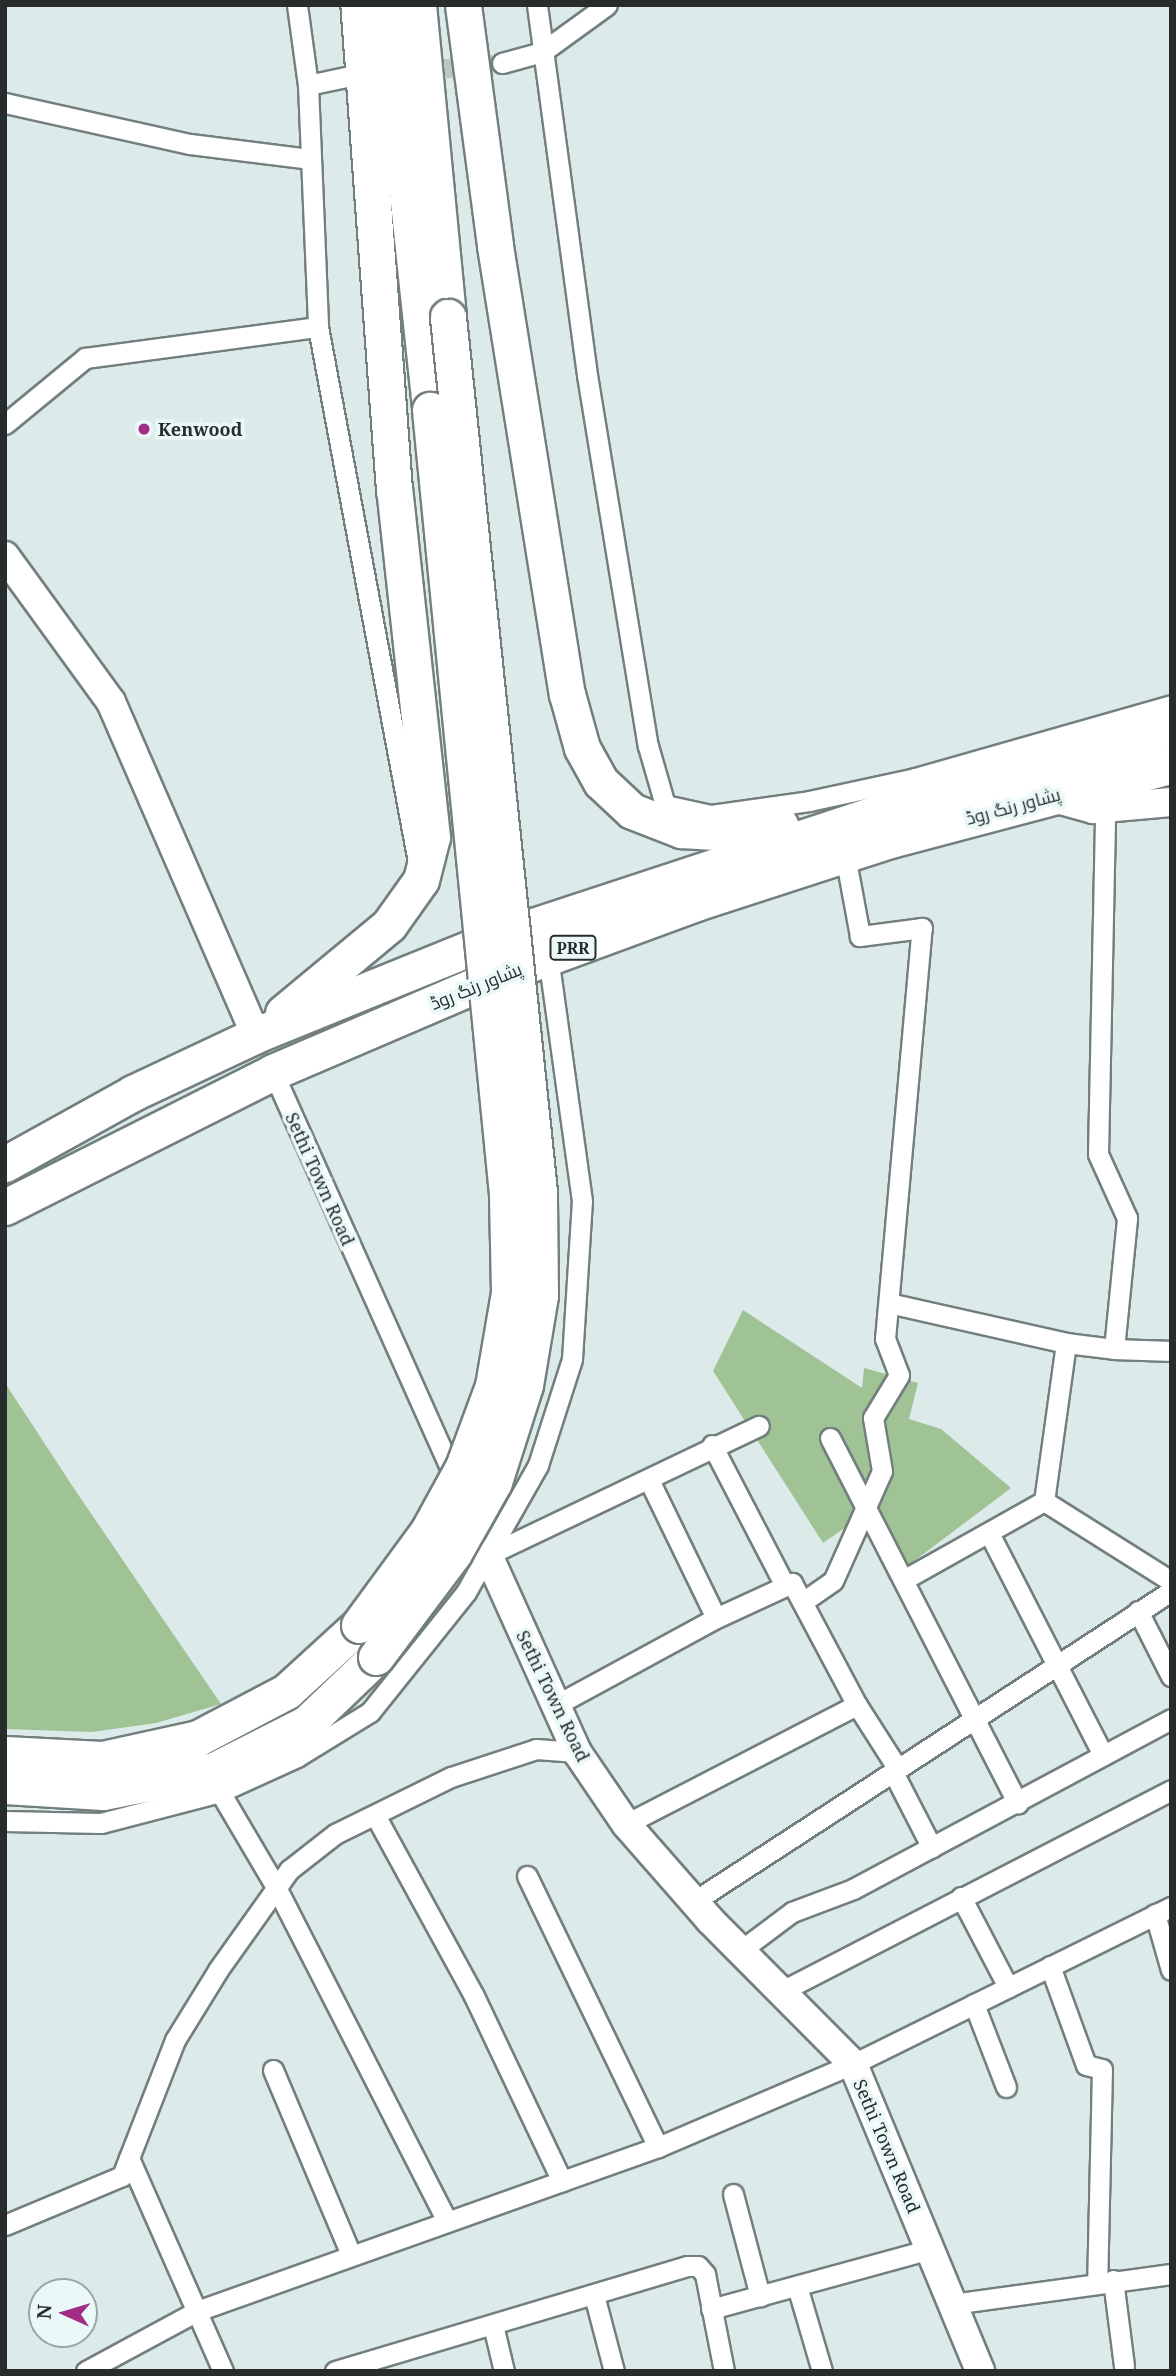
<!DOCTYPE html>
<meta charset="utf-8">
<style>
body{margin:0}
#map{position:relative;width:1176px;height:2376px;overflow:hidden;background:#ddeaea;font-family:"Noto Serif",Cairo,serif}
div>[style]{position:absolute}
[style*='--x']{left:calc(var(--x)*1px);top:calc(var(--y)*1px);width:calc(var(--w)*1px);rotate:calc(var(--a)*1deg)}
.green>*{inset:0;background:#9fc394}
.street-tunnel>*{height:19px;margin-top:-9.5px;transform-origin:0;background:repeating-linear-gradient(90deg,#b9c4c4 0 19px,transparent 0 29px)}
.roads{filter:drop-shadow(2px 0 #737f7f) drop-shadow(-2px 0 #737f7f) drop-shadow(0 2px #737f7f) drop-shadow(0 -2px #737f7f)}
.street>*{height:19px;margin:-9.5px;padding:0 9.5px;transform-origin:9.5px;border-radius:9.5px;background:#fff}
.secondary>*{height:28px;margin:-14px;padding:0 14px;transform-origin:14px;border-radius:14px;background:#fff}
.highway>*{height:35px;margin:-17.5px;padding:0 17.5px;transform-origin:17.5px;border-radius:17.5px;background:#fff}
.bridges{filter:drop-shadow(2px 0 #737f7f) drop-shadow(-2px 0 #737f7f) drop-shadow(0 2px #737f7f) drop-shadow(0 -2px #737f7f)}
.highway-bridge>*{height:35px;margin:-17.5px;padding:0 17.5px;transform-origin:17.5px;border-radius:17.5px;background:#fff}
.dots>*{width:19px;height:19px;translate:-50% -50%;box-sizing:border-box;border:4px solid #eaf8f7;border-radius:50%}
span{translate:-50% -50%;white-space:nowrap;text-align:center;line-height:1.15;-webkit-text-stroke:7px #eaf8f7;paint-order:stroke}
.shield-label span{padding:2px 5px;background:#eaf8f7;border:2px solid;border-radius:5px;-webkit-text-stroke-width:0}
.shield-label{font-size:16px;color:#272c2c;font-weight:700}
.poi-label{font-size:18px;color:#272c2c;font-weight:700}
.left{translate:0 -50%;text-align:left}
.street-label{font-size:18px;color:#272c2c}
.frame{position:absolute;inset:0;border:7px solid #272c2c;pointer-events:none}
.north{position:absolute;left:28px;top:2278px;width:70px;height:70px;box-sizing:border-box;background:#eaf8f7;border:2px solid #9ca6a6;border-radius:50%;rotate:274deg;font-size:19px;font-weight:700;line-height:28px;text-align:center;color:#272c2c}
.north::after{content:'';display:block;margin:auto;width:24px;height:32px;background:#a22c86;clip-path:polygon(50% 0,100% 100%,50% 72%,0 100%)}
</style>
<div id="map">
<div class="green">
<div style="clip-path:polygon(743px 1310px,862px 1388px,864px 1368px,918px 1383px,909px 1419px,941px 1429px,1011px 1488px,889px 1580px,862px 1516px,823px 1543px,713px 1371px)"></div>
<div style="clip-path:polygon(5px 1383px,77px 1493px,221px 1704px,156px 1723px,92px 1732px,5px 1729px)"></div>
</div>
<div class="street-tunnel">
<div style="--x:416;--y:71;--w:86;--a:-5.3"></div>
</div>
<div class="roads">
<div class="street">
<div style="--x:297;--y:5;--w:81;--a:82.2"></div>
<div style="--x:308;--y:85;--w:242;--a:87.6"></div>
<div style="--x:318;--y:327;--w:544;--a:79.41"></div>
<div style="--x:537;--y:5;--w:373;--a:82.3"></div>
<div style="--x:587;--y:375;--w:376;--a:80.7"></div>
<div style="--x:648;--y:746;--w:61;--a:73.9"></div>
<div style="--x:665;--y:805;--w:47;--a:12.3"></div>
<div style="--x:711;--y:815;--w:99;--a:-8.1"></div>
<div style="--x:809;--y:801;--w:108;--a:-12.2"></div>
<div style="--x:915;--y:778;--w:27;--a:33"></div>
<div style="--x:502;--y:63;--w:41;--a:-15.4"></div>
<div style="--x:542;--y:52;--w:80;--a:-35.9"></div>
<div style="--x:308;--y:85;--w:38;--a:-12"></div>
<div style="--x:5;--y:103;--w:189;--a:12.5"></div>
<div style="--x:190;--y:144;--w:122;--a:7.1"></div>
<div style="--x:5;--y:424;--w:104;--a:-39.5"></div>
<div style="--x:85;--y:358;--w:235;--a:-7.6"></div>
<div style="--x:915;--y:778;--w:266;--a:-15.9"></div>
<div style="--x:273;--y:1072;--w:451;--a:65.9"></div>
<div style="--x:889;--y:1303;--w:181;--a:12.7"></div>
<div style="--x:1066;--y:1343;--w:160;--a:97.9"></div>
<div style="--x:1044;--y:1501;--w:150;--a:32.2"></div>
<div style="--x:1066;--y:1343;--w:48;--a:7.1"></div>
<div style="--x:1114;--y:1349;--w:132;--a:-84.3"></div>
<div style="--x:1127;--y:1218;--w:70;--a:-114.4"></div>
<div style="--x:1098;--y:1154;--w:346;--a:-88.8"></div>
<div style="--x:1114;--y:1349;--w:57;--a:2"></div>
<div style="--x:830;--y:1438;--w:411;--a:62.8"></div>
<div style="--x:712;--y:1445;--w:159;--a:62.6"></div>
<div style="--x:649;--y:1480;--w:153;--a:64.1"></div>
<div style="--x:989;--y:1533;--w:250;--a:62.8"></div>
<div style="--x:488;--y:1555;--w:300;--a:-25.5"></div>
<div style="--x:905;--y:1579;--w:159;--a:-29.3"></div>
<div style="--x:804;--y:1601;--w:35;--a:-35"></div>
<div style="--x:833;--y:1581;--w:120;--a:-66"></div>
<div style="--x:882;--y:1471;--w:54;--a:-99.6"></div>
<div style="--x:873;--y:1418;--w:50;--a:-58.8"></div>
<div style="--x:899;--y:1375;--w:39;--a:-111"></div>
<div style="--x:885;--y:1339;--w:413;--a:-84.9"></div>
<div style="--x:922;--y:928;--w:63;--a:172.6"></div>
<div style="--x:860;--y:936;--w:82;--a:-100.5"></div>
<div style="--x:1138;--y:1611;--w:73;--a:63.1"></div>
<div style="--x:554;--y:1706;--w:184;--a:-28.5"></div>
<div style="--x:716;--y:1618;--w:84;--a:-24.7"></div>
<div style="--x:792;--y:1583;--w:138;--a:62"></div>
<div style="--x:857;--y:1705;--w:76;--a:57.4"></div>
<div style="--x:893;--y:1772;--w:85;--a:62.8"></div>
<div style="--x:220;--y:1792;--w:110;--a:59.5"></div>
<div style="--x:276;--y:1887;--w:375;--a:62.9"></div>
<div style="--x:375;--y:1815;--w:206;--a:61.3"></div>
<div style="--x:474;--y:1996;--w:205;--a:64.6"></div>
<div style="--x:562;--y:2181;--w:102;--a:-19.5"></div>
<div style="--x:658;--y:2147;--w:212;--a:-23.1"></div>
<div style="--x:853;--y:2064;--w:355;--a:-26.3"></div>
<div style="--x:5;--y:1821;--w:96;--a:1.2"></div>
<div style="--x:101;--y:1823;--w:123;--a:-14.6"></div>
<div style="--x:220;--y:1792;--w:85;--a:-24.4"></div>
<div style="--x:297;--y:1757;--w:86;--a:-31.7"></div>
<div style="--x:370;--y:1712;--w:154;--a:-51.3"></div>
<div style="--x:466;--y:1592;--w:146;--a:-60.4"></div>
<div style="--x:538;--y:1465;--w:111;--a:-72.2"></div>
<div style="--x:572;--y:1359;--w:158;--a:-86.4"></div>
<div style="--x:582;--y:1201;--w:246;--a:-97.9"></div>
<div style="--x:626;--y:1824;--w:260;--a:-27.3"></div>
<div style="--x:527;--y:1876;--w:301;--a:64.2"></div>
<div style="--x:961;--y:1897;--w:102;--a:62.4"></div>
<div style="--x:693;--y:1902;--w:570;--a:-33.05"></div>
<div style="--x:1155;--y:1914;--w:58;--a:74.1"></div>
<div style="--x:740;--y:1951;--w:65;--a:-36.9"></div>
<div style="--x:792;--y:1912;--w:65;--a:-20.7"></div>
<div style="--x:853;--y:1889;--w:361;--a:-28.1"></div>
<div style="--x:1050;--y:1966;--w:105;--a:70"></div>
<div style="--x:1086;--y:2065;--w:16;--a:14"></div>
<div style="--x:1102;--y:2069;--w:214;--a:91.3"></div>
<div style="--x:780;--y:1992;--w:440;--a:-27.3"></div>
<div style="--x:974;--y:2004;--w:89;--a:68.9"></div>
<div style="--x:273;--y:2070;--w:201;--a:67.1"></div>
<div style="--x:129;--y:2158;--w:233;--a:66.2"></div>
<div style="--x:733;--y:2194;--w:106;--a:75.2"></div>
<div style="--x:5;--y:2225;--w:127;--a:-22.7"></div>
<div style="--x:122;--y:2176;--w:146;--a:-68.7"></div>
<div style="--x:175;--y:2040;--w:82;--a:-58.4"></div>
<div style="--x:218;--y:1970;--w:123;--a:-54.6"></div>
<div style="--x:289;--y:1870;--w:58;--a:-38"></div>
<div style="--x:335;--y:1834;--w:129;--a:-26.2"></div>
<div style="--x:451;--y:1777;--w:89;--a:-18.2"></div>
<div style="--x:536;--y:1749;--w:41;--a:4.2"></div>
<div style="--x:1113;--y:2280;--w:87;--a:82.7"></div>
<div style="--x:797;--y:2286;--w:89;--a:73.6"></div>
<div style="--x:594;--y:2295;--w:79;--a:75.3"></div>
<div style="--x:952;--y:2304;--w:221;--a:-7.8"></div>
<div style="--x:711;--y:2309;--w:228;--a:-15.3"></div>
<div style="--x:493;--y:2325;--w:47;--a:76.6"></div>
<div style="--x:86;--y:2371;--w:126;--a:-28.4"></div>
<div style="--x:197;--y:2311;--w:387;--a:-19.6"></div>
<div style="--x:335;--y:2371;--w:367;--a:-16.6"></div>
<div style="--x:687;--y:2266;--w:11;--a:0"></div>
<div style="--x:698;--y:2266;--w:11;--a:49"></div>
<div style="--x:705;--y:2274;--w:99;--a:78.9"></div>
</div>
<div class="secondary">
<div style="--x:5;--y:556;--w:180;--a:54"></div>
<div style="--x:111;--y:702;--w:363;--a:66.5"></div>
<div style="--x:1050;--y:797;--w:45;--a:15.6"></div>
<div style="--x:1093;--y:809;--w:78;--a:-5.1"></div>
<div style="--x:488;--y:1555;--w:216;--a:65.7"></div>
<div style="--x:577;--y:1752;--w:87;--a:55.8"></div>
<div style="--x:626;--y:1824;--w:128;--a:48.8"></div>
<div style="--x:710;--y:1920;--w:203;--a:45.2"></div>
<div style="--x:853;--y:2064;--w:332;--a:67.5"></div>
</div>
<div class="highway">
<div style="--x:387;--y:5;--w:407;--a:83.9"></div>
<div style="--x:418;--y:5;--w:313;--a:84.5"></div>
<div style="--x:463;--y:5;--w:243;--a:82.4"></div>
<div style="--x:495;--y:246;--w:454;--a:80.9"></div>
<div style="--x:567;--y:694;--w:56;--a:74.5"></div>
<div style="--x:582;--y:748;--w:39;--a:61"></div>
<div style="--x:601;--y:782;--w:42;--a:43.1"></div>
<div style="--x:632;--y:811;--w:53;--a:21.2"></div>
<div style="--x:681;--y:830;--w:51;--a:3.4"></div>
<div style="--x:732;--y:833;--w:49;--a:-9.5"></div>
<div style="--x:283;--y:1013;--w:138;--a:-39.7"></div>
<div style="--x:389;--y:925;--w:55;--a:-54.6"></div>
<div style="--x:421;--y:880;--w:44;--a:-75.7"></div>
<div style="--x:432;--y:837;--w:349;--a:-96.2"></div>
<div style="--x:394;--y:490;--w:486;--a:-94.2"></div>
<div style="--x:5;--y:1164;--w:146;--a:-29"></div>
<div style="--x:133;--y:1093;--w:136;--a:-25.2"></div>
<div style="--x:256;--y:1035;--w:250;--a:-22.1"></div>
<div style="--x:488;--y:941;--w:474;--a:-18.2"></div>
<div style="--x:938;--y:793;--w:241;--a:-15.1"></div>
<div style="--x:5;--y:1207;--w:300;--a:-26.7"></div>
<div style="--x:273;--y:1072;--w:241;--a:-23.2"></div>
<div style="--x:495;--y:977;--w:214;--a:-20.2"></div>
<div style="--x:696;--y:903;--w:204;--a:-18"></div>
<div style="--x:890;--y:840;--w:291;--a:-14.8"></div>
<div style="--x:5;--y:1754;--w:97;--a:3"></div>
<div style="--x:102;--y:1759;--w:98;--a:-12.3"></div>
<div style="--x:198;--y:1738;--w:101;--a:-27.8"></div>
<div style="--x:287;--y:1691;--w:98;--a:-42.5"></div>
<div style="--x:5;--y:1786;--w:98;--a:3.5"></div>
<div style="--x:103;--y:1792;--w:113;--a:-11.2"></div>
<div style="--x:214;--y:1770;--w:104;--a:-26.8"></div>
<div style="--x:307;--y:1723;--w:95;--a:-43.7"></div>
</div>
</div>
<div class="bridges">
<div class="highway-bridge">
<div style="--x:359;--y:1625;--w:117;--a:-53.7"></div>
<div style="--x:428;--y:1531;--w:73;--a:-61.3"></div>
<div style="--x:463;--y:1467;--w:86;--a:-69.7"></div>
<div style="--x:493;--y:1386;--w:95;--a:-80.3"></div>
<div style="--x:509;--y:1292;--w:98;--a:-91.2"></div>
<div style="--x:507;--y:1194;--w:788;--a:-95.61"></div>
<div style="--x:376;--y:1657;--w:130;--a:-53.1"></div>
<div style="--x:454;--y:1553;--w:81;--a:-60.6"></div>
<div style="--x:494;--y:1482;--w:102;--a:-72.3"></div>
<div style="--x:525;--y:1385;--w:91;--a:-80.5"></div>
<div style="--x:540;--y:1295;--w:103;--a:-90.6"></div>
<div style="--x:539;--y:1192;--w:880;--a:-95.94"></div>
</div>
</div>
<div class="dots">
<div style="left:144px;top:429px;background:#a22c86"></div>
</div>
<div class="shield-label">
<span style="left:573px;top:948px">PRR</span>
</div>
<div class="poi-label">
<span class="left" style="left:158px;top:429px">Kenwood</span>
</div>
<div class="street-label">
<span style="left:1013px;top:806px;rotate:-15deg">پشاور رنگ روڈ</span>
<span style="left:476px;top:986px;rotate:-22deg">پشاور رنگ روڈ</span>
<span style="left:320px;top:1179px;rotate:66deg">Sethi Town Road</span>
<span style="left:553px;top:1696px;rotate:64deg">Sethi Town Road</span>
<span style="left:887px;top:2146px;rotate:67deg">Sethi Town Road</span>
</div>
<div class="frame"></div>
<div class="north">N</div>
</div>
